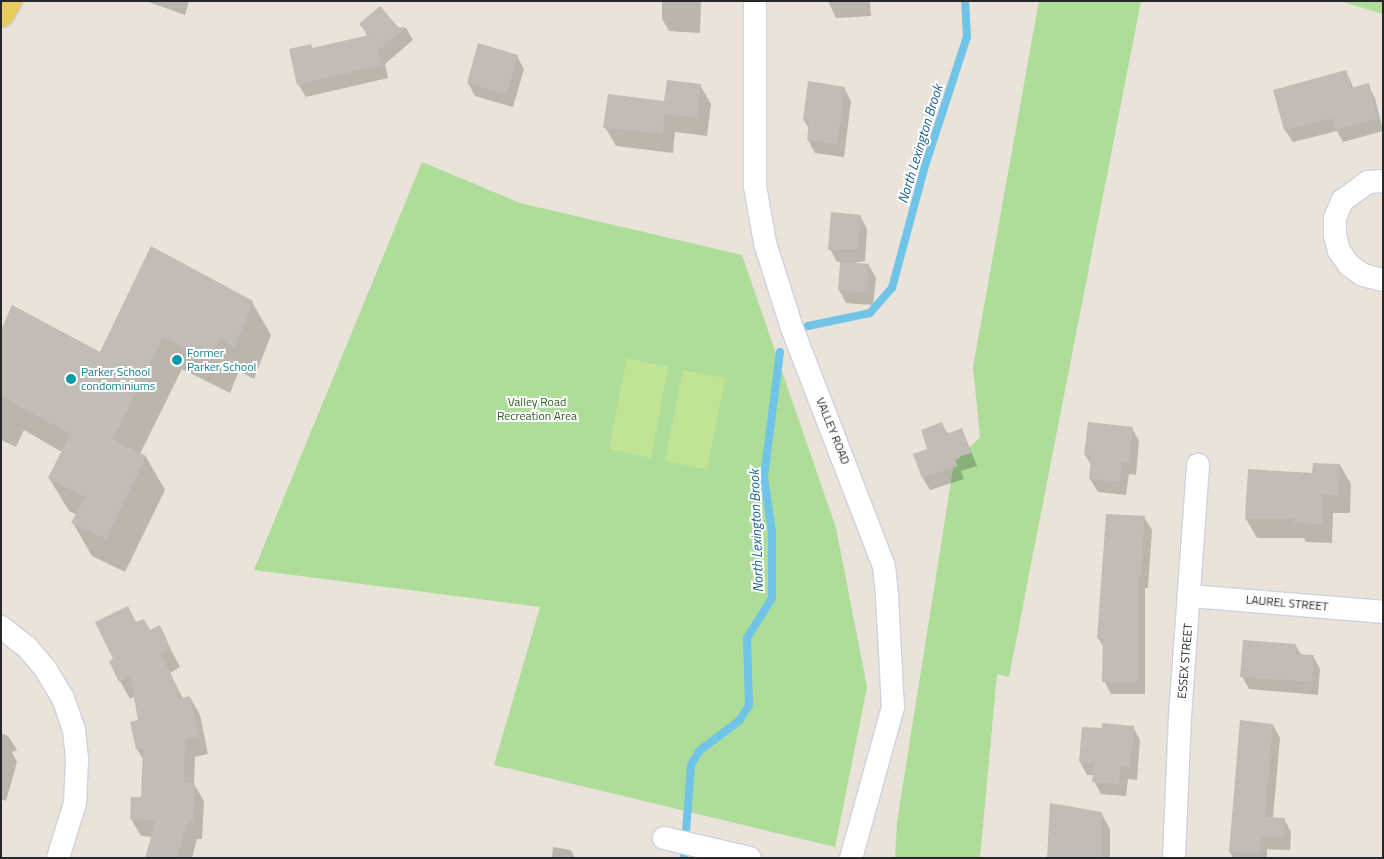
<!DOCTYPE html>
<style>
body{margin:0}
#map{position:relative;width:1384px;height:859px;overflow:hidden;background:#e9e3d9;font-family:"Titillium Web",sans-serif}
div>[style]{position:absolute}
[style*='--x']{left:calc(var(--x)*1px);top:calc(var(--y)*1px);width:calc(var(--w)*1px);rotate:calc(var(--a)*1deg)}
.green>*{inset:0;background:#addd98}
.pitch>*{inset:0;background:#c0e494}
.shadow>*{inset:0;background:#0003}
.stream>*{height:8px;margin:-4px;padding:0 4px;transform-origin:4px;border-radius:4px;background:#70c4e7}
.building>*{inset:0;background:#c1bcb6}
.roads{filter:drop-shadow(1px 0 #ced1e0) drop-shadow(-1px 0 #ced1e0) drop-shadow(0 1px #ced1e0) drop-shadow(0 -1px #ced1e0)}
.street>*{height:22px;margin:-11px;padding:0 11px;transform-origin:11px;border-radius:11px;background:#fff}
.primary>*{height:28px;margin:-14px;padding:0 14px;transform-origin:14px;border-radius:14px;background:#e8cc5f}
.dots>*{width:14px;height:14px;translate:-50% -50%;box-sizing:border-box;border:2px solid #fff;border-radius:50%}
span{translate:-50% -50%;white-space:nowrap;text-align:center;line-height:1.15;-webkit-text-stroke:4px #fff;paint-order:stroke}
.culture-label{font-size:12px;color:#0d838f}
.left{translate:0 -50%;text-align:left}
.park-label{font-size:12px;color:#285e1d}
.street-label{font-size:12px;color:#272727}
.water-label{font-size:14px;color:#14608e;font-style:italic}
.frame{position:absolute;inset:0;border:2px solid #272727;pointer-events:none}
</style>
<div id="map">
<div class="green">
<div style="clip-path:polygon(1039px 1px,1141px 1px,1009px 677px,997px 674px,980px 858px,895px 858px,897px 822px,954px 463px,980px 437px,973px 367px)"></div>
<div style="clip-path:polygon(1340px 1px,1383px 1px,1383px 14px)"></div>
<div style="clip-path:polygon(422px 162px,520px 203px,742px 255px,836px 528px,867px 687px,835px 847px,494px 765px,540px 607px,254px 570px)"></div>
</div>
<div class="pitch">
<div style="clip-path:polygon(627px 358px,668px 367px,651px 458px,609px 449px)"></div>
<div style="clip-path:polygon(683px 370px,725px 378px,707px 469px,665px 461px)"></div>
</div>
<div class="shadow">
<div style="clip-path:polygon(146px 1px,189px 1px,185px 15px)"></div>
<div style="clip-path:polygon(662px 1px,701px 1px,700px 33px,669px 31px,662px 19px)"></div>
<div style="clip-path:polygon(828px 1px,870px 1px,871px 16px,836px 18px)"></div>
<div style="clip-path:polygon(361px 24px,406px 28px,413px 40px,385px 64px,388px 78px,306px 97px,298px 84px,312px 49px,368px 37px)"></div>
<div style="clip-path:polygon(517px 56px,524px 69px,513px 107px,475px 96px,468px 83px)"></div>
<div style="clip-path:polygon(1346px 71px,1354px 89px,1368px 85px,1375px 98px,1383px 131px,1343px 142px,1337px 131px,1293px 142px,1285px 130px,1275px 91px)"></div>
<div style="clip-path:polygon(700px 85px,711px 104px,707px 136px,675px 132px,673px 153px,616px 146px,605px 127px)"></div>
<div style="clip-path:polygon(844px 88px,851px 101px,844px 157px,815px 153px,808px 140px,809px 129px,804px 120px)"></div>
<div style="clip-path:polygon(860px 216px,867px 229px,865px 261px,848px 264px,869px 266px,876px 278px,873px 305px,846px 303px,839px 290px,842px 262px,837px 262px,830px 249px)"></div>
<div style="clip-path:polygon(252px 302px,271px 335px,254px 379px,239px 371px,230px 393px,182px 369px,140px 454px,146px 457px,165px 490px,125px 572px,92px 556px,73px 523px,77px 515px,69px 511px,49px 478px,62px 452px,24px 430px,16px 447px,1px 440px,1px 333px,101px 353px)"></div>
<div style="clip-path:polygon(942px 424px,948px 434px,962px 429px,977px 466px,961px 471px,964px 479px,930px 490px,923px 478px,929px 450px)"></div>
<div style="clip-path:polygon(1132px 428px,1139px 441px,1136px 475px,1129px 474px,1126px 495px,1098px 492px,1090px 479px,1092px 466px,1085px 455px)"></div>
<div style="clip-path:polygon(1340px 465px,1351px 484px,1350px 513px,1333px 513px,1332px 543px,1306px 542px,1304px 538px,1257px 538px,1246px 519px,1314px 475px)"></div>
<div style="clip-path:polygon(1144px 517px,1152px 530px,1148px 588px,1145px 588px,1145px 694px,1111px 694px,1104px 681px,1104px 648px,1098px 638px)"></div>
<div style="clip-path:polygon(137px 623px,150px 632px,159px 627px,180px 667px,170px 673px,183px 699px,190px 697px,200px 715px,208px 754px,195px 757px,194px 784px,204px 801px,202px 839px,197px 839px,192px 858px,147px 858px,153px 837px,141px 836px,131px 819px,142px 798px,144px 761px,137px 749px,132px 723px,140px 721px,135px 696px,130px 699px,120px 681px,115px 660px)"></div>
<div style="clip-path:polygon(1296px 646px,1301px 655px,1313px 656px,1320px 669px,1318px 695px,1249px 689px,1242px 676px)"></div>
<div style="clip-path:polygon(1273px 725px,1280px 738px,1273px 818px,1284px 819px,1291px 832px,1290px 850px,1267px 849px,1267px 858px,1233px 858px,1230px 852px)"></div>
<div style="clip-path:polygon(1133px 727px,1140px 740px,1137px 780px,1128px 779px,1126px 796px,1101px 794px,1094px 781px,1094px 775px,1087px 775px,1080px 762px)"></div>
<div style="clip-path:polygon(1px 733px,8px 736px,17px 750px,12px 752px,17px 762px,6px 801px,1px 799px)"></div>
<div style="clip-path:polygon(1101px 813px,1110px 829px,1110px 858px,1048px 858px)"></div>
<div style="clip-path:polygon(553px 847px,571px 850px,575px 858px,552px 858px)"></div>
</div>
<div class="stream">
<div style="--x:808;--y:326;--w:63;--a:-11.8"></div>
<div style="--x:870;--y:313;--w:33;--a:-49"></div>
<div style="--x:892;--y:288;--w:123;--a:-74.9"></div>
<div style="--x:924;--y:169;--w:139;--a:-72"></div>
<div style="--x:967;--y:37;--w:36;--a:-93"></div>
<div style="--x:684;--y:858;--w:93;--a:-85.7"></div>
<div style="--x:691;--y:765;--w:16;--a:-60"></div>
<div style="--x:699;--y:751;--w:50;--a:-36.9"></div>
<div style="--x:739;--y:721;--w:19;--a:-58"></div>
<div style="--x:749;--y:705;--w:67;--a:-91.7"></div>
<div style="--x:747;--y:638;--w:47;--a:-58"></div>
<div style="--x:772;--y:598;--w:66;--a:-90"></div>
<div style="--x:772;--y:532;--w:56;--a:-98.3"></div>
<div style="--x:764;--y:477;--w:126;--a:-82.7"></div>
</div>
<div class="building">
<div style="clip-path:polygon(380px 6px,399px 28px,406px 27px,378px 51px,382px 65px,297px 85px,289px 49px,311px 44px,312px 48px,369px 35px,359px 24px)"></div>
<div style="clip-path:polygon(478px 43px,518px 55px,506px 95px,467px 83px)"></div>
<div style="clip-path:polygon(1346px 70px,1351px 88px,1369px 83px,1378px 118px,1335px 130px,1332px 118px,1284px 130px,1273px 90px)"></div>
<div style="clip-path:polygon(667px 80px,701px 84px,697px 118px,665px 114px,663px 134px,603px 128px,608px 94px,664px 101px)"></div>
<div style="clip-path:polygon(808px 81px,845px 87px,837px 144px,807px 140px,809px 121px,803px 120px)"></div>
<div style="clip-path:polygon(831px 212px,861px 215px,858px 249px,828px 250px)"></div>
<div style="clip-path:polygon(151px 246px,253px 301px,235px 347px,220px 339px,211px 361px,163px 337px,112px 440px,146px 456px,106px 539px,71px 523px,85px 497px,48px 478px,70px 434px,1px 396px,1px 330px,12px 305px,100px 352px)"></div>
<div style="clip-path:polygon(840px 262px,869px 264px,867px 293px,838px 290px)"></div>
<div style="clip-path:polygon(942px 422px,946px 434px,962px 428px,971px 453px,954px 458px,958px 466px,922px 478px,913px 454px,927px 449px,921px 430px)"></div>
<div style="clip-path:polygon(1088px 422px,1133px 427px,1129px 462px,1122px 461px,1120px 482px,1089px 479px,1091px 456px,1084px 455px)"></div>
<div style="clip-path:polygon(1313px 463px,1340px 464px,1339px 495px,1322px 494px,1322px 524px,1294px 523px,1294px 519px,1245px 519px,1248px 469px,1312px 473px)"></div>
<div style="clip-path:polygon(1106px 514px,1145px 516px,1141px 576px,1138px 576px,1138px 682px,1102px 682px,1103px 638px,1097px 638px)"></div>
<div style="clip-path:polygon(128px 606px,136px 622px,144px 619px,150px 630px,160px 625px,171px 649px,161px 654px,177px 687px,179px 699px,190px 696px,199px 737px,185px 739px,184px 782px,195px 783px,193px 822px,188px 821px,177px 858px,145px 858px,156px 820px,130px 819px,131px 797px,141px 797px,143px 748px,136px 749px,130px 722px,138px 720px,130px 676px,119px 682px,109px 661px,113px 659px,95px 622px)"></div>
<div style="clip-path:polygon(1243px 640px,1296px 644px,1296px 654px,1314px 655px,1312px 682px,1240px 677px)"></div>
<div style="clip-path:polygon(1240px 720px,1273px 724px,1265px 817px,1285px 818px,1284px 838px,1260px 837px,1260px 854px,1229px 852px)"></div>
<div style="clip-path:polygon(1102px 723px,1134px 726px,1130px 767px,1121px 766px,1119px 784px,1092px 782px,1094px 763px,1079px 762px,1082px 727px,1102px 728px)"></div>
<div style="clip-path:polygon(1050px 803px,1102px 812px,1101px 858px,1047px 858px)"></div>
</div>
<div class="roads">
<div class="street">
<div style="--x:755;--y:1;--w:185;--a:90"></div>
<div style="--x:755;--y:186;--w:58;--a:80"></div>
<div style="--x:765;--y:243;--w:89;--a:72.4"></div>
<div style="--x:792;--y:328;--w:255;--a:68.9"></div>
<div style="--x:884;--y:566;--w:31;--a:84"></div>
<div style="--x:887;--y:597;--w:110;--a:86.9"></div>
<div style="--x:893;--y:707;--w:157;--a:105.5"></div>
<div style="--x:1383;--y:181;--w:15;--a:176"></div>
<div style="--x:1368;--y:182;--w:32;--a:144"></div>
<div style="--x:1342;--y:201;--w:18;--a:112"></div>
<div style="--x:1335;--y:218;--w:17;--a:90"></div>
<div style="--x:1335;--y:235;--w:16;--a:76"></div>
<div style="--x:1339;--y:251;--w:17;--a:54"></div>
<div style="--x:1349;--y:265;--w:17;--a:36"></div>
<div style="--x:1363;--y:275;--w:21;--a:14"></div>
<div style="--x:1190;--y:596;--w:194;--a:4.7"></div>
<div style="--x:1;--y:627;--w:33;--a:38"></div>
<div style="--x:27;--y:647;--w:30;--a:50"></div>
<div style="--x:46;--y:670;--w:33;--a:59"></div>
<div style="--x:63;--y:698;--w:34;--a:71"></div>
<div style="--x:74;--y:730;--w:31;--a:84"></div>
<div style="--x:77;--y:761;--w:42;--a:92.7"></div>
<div style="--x:75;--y:803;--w:58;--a:107.2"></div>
<div style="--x:664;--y:838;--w:88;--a:13.1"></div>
<div style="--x:1174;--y:858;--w:141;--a:-87.6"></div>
<div style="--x:1180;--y:717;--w:253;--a:-85.9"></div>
</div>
<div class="primary">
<div style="--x:1;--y:13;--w:14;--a:-60"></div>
</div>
</div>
<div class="dots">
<div style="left:177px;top:360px;background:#0f9aa8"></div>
<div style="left:71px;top:379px;background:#0f9aa8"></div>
</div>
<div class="culture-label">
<span class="left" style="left:187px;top:360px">Former<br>Parker School</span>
<span class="left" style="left:81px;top:379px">Parker School<br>condominiums</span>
</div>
<div class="park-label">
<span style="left:537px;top:409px">Valley Road<br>Recreation Area</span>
</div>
<div class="street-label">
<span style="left:833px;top:431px;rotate:68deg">VALLEY ROAD</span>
<span style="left:1287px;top:603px;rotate:5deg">LAUREL STREET</span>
<span style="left:1185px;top:661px;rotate:-85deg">ESSEX STREET</span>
</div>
<div class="water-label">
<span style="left:920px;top:144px;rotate:-73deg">North Lexington Brook</span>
<span style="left:756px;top:531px;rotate:-92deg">North Lexington Brook</span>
</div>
<div class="frame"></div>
</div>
